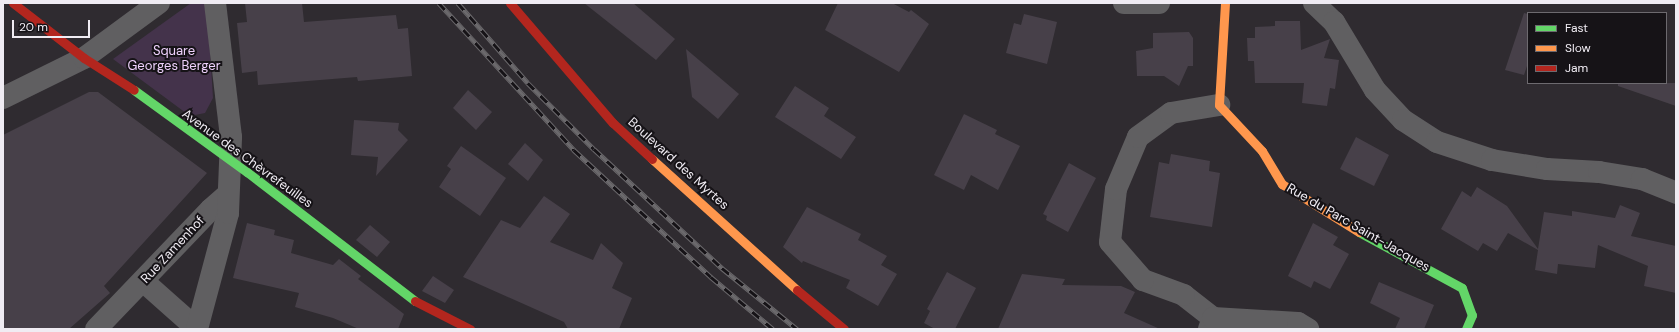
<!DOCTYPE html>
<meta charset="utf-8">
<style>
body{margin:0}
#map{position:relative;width:1679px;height:332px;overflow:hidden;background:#2f2b30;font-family:"DM Sans",sans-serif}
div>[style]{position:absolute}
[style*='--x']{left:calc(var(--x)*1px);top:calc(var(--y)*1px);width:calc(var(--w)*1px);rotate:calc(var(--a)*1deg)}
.green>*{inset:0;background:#44334b}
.building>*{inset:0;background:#474049}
.street>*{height:22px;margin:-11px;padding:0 11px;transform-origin:11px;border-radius:11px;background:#605f61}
.fast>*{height:9px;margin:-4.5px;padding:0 4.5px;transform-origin:4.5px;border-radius:4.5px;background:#63d668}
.slow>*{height:9px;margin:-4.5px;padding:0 4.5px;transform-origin:4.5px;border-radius:4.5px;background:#ff974d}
.jam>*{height:9px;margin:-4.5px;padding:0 4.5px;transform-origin:4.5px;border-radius:4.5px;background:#b3261e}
.rail>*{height:4.5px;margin-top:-2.25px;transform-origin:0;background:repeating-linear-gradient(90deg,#161317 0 9px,#6b696c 0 18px);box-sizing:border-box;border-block:1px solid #6b696c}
span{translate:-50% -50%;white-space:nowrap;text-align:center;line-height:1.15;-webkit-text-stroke:4px #161317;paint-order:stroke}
.park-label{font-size:13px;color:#eed1fc}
.street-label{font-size:13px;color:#f0ecf3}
.frame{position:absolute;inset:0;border:4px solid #f0ecf3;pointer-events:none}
.legend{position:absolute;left:1527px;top:12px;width:140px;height:72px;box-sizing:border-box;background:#161317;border:1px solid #6d6a6f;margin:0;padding:5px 7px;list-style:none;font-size:12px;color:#f0ecf3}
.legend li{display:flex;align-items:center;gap:8px;height:20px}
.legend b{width:20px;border:1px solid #6d6a6f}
.scale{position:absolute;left:12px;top:20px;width:78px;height:18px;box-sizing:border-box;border:2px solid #f0ecf3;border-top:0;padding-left:5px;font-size:12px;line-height:14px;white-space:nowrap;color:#f0ecf3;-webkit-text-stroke:3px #161317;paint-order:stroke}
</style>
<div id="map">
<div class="green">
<div style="clip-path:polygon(191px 3px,207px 3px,213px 98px,205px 113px,190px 116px,113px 59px)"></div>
</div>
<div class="building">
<div style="clip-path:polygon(245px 3px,302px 3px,304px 22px,396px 15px,398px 29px,408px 28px,412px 76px,358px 81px,357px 77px,258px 85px,257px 71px,242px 73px,237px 23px,247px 22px)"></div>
<div style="clip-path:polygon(584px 3px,633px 3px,675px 39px,656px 60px)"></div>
<div style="clip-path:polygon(838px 3px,892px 3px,909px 12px,911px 10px,929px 24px,899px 72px,825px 30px)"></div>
<div style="clip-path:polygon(1524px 13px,1528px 14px,1528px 63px,1524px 75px,1505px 70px)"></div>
<div style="clip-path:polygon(1024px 14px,1057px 22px,1047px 64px,1006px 53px,1014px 23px,1021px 25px)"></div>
<div style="clip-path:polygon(1275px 21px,1300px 21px,1301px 50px,1330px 39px,1324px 58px,1339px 60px,1335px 89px,1330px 88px,1327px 106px,1302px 103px,1304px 83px,1255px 83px,1254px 61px,1248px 61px,1247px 38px,1255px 38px,1255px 27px,1275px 26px)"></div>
<div style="clip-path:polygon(1189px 32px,1193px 38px,1193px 66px,1188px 66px,1179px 86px,1164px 76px,1137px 76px,1136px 51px,1153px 48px,1153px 33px)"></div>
<div style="clip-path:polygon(686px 49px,739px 94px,718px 119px,692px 97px)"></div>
<div style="clip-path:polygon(1618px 83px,1676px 83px,1676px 106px,1618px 86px)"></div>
<div style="clip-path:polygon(795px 86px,829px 108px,824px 116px,856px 137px,841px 159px,775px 117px)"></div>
<div style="clip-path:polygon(468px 90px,492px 112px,476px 130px,453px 108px)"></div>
<div style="clip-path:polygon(89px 92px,98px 92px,207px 173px,104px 286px,110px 293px,69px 329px,3px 329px,3px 135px)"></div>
<div style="clip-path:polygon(964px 114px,997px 130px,995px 134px,1020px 146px,998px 190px,971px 175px,964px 190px,934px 175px)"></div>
<div style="clip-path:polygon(354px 120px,399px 123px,398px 130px,408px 140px,376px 176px,378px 157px,351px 155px)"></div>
<div style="clip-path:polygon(1356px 137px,1389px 155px,1374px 186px,1340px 169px)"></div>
<div style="clip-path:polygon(525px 143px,543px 160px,528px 181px,508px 164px)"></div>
<div style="clip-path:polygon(461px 146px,506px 178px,480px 216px,439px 187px,451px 169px,447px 166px)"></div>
<div style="clip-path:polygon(1171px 154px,1210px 161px,1209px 171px,1220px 173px,1212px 227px,1150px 217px,1159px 162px,1169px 164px)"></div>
<div style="clip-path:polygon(1069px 163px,1096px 178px,1068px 232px,1046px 220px,1047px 216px,1043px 214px)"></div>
<div style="clip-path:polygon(1477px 187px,1507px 206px,1538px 249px,1544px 212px,1572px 216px,1572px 211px,1615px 218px,1620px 205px,1640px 213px,1631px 236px,1676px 246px,1676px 293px,1644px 286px,1648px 266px,1598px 245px,1595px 268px,1558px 264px,1557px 274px,1535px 270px,1538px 250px,1508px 233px,1497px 251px,1483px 243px,1478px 251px,1441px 229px,1462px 191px,1471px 197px)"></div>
<div style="clip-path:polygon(544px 196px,570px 214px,550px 242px,593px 260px,601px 243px,623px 263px,612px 288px,632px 298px,619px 329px,568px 329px,564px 322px,463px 277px,501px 220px,520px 228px)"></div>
<div style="clip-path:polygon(807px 207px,861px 234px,858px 240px,887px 256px,881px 265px,897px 274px,878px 306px,846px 288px,850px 280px,803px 261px,802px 263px,783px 247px)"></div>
<div style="clip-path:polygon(247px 223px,275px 230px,274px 235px,294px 240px,291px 253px,333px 265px,339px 259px,361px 276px,358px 279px,404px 314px,398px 329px,359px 329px,333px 318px,295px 307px,299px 293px,233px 278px)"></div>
<div style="clip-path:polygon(1313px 223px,1338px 237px,1333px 245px,1349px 254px,1330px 289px,1314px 281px,1311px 288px,1288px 276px)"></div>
<div style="clip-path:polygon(370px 225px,390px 242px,377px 257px,356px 240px)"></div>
<div style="clip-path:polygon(947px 272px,976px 288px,955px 329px,935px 329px,924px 323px,930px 311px,927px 309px)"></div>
<div style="clip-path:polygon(1022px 274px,1065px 279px,1062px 285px,1121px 286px,1135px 292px,1124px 313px,1160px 329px,998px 329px)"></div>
<div style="clip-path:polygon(433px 276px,454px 290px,445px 303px,422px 291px)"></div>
<div style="clip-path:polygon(1379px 282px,1434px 305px,1424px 329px,1395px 329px,1400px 318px,1370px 303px)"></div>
</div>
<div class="street">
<div style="--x:1124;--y:3;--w:35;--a:0"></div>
<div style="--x:1314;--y:3;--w:28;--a:44"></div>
<div style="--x:1334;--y:22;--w:79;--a:58.9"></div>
<div style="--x:1375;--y:90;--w:41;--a:47"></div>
<div style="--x:1403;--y:120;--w:40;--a:32.9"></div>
<div style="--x:1437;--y:142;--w:58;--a:18.1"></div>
<div style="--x:1492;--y:160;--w:56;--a:9.3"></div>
<div style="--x:1547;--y:169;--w:52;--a:3.3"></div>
<div style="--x:1599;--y:172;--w:44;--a:9.2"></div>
<div style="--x:1642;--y:179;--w:37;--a:22"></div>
<div style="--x:3;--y:98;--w:90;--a:-26.3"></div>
<div style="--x:84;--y:58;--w:93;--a:-36.3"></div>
<div style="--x:143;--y:281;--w:72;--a:41.6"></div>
<div style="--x:1213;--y:318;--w:37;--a:-142"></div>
<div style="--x:1184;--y:295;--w:44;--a:-159.9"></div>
<div style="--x:1143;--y:280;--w:50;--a:-131"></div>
<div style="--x:1110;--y:242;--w:53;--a:-83.5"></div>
<div style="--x:1116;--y:189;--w:56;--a:-67.1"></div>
<div style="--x:1138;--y:137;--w:41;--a:-36"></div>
<div style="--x:1171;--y:113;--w:49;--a:-9.5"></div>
<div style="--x:96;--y:329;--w:166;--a:-46.2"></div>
<div style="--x:211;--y:209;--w:20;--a:-41"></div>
<div style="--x:197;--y:329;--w:120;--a:-75"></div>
<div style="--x:228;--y:213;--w:76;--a:-87.7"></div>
<div style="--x:231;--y:137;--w:135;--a:-96.8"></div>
<div style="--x:1209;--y:329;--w:12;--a:-70"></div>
<div style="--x:1213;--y:318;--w:85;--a:3.4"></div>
<div style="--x:1298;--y:323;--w:12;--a:31"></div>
</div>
<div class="fast">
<div style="--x:134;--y:90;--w:140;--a:36"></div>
<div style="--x:247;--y:172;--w:212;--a:37.5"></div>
<div style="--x:1359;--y:232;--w:117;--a:28.5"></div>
<div style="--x:1462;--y:288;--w:29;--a:70"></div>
<div style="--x:1472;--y:315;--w:15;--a:113"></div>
</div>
<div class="slow">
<div style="--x:1225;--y:3;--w:102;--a:93.4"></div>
<div style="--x:1219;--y:105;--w:63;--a:46.9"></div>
<div style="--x:1262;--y:151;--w:39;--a:59"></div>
<div style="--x:1282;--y:184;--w:91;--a:31.9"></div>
<div style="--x:652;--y:159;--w:195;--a:42.1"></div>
</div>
<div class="jam">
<div style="--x:13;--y:3;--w:90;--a:37.8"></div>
<div style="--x:84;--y:58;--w:59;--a:32.6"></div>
<div style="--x:510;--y:3;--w:158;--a:49.4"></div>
<div style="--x:613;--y:123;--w:53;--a:42.7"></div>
<div style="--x:797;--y:290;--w:61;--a:39.7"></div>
<div style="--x:415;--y:301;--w:62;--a:27"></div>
</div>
<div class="rail">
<div style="--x:439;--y:3;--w:200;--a:47.4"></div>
<div style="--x:574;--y:150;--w:187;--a:42.8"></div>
<div style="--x:711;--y:277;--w:81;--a:40"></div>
<div style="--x:458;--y:3;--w:106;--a:48.8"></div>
<div style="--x:528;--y:83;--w:93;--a:45"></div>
<div style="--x:594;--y:149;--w:175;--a:42.9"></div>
<div style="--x:722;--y:268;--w:97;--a:39.1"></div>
</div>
<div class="park-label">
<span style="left:174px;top:59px">Square<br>Georges Berger</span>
</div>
<div class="street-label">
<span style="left:247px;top:159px;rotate:36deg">Avenue des Chèvrefeuilles</span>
<span style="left:678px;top:164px;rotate:42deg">Boulevard des Myrtes</span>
<span style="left:1358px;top:228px;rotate:30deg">Rue du Parc Saint-Jacques</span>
<span style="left:173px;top:250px;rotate:-47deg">Rue Zamenhof</span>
</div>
<div class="frame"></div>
<ul class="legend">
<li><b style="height:5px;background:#63d668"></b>Fast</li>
<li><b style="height:5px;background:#ff974d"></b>Slow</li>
<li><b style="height:5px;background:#b3261e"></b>Jam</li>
</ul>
<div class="scale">20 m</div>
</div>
